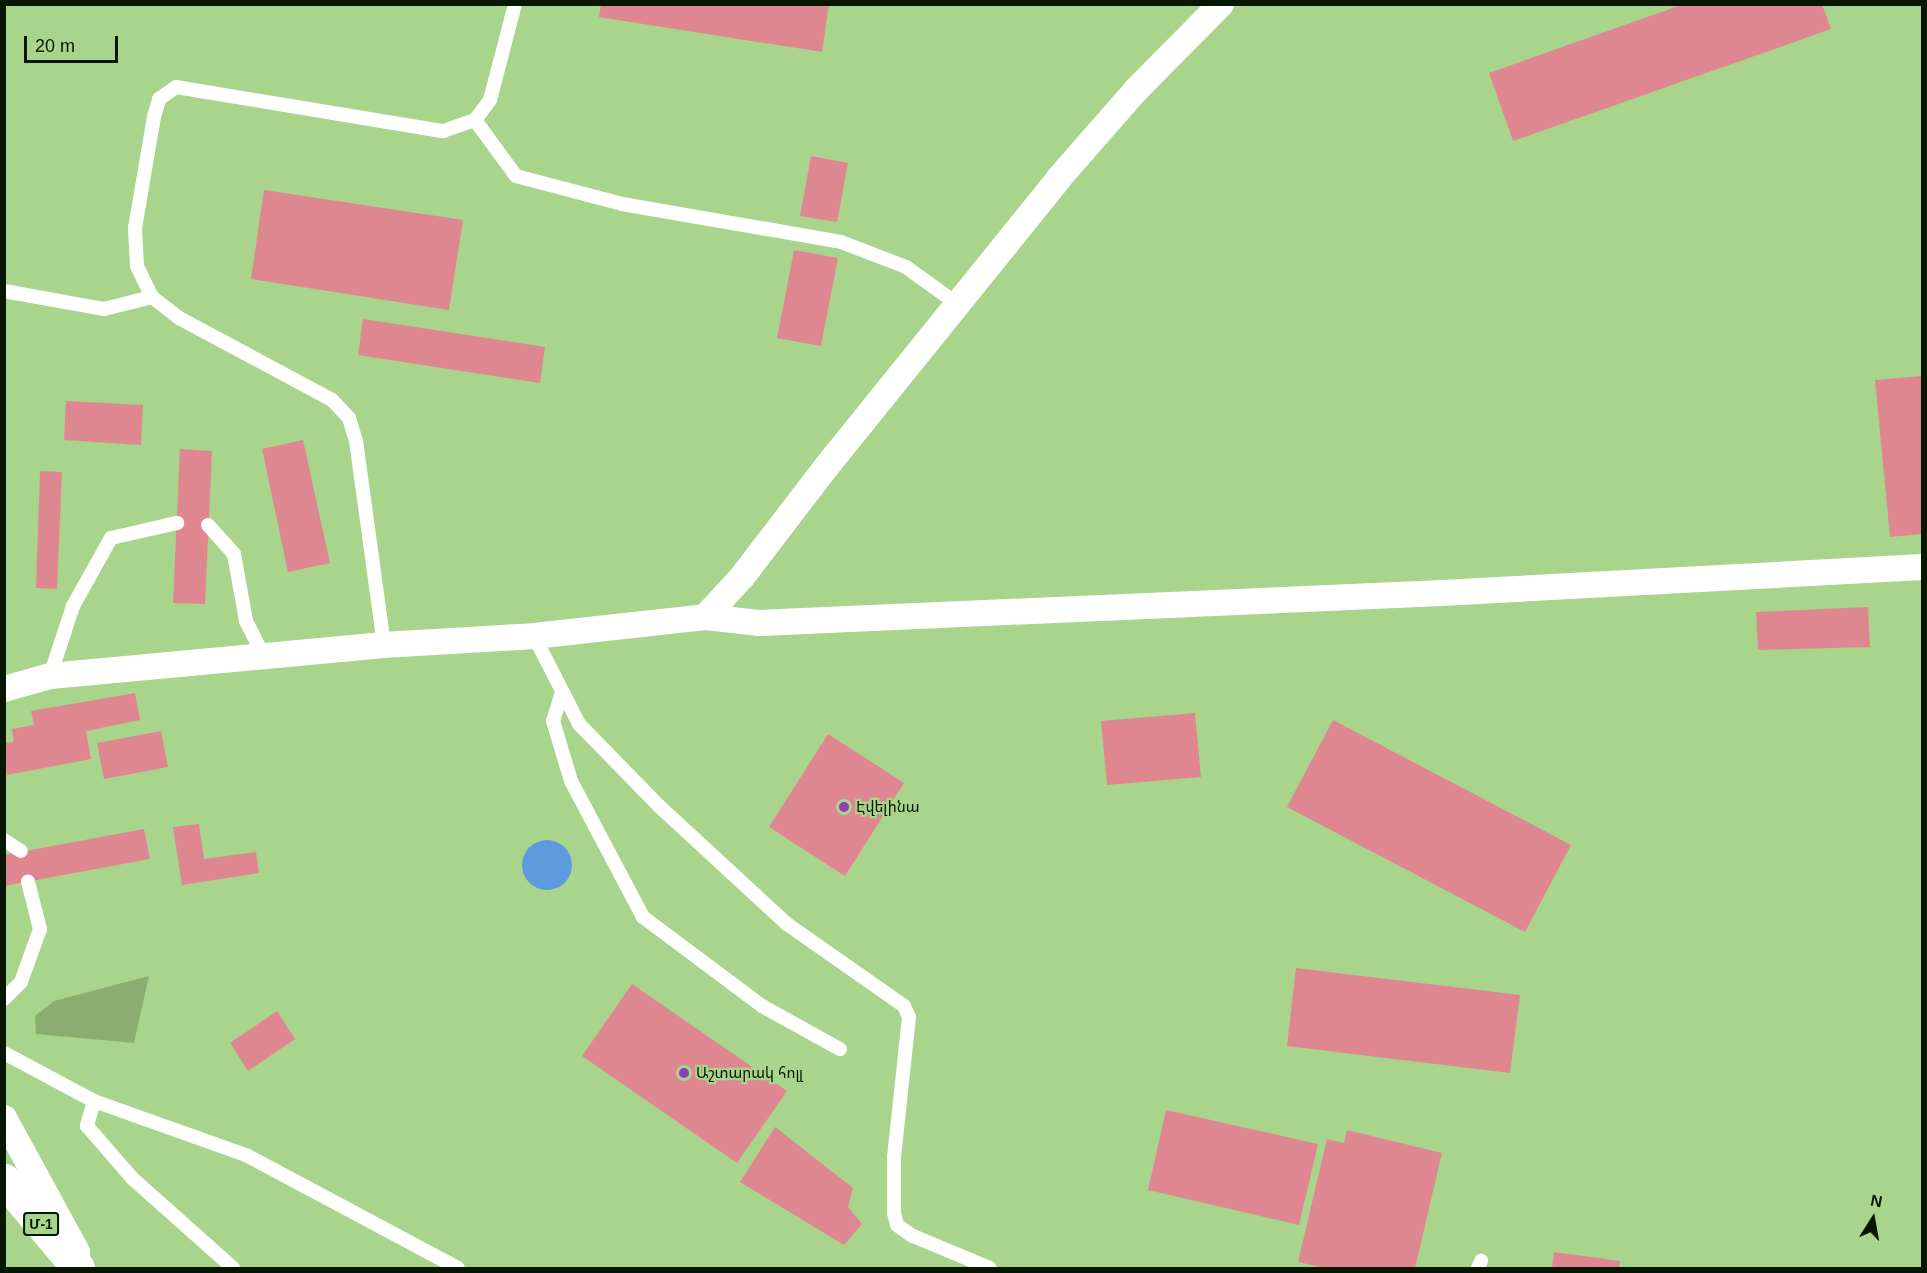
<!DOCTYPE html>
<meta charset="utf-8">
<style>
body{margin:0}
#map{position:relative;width:1927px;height:1273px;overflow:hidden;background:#a9d48c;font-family:Arial,"Noto Sans Armenian",sans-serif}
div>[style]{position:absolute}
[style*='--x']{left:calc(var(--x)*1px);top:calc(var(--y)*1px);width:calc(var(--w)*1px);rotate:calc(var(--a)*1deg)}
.green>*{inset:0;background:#8aae71}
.water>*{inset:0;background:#609ade}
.round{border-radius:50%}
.building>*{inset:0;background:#df8791}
.lane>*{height:14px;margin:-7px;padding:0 7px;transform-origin:7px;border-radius:7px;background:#fff}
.street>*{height:26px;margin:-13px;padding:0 13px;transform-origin:13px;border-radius:13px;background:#fff}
.highway>*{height:33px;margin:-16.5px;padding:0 16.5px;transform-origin:16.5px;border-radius:16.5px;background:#fff}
.dots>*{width:16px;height:16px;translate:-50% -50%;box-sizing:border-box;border:3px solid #a9d48c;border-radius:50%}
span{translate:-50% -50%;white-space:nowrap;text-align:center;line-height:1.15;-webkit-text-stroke:4.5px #a9d48c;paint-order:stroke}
.shield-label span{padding:2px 4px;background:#a9d48c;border:2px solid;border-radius:4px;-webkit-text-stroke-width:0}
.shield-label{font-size:14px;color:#071600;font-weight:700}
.poi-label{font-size:15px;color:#071600}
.left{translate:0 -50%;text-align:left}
.frame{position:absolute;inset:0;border:6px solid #071600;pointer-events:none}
.north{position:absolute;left:1843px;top:1189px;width:60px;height:60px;-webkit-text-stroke:4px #a9d48c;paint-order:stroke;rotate:11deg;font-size:16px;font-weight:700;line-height:24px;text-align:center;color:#071600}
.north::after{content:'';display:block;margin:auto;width:21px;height:27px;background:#071600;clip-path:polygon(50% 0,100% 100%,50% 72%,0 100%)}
.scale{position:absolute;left:24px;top:36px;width:94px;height:27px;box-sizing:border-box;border:3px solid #071600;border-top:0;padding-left:8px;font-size:18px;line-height:21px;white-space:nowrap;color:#071600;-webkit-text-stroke:4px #a9d48c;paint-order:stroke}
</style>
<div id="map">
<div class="green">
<div style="clip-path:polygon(149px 976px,134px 1043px,36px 1034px,35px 1016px,54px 1001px)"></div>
</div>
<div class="water">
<div class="round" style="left:522px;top:840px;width:50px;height:50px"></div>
</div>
<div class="building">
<div style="clip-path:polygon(601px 4px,829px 4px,822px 52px,599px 17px)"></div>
<div style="clip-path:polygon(1684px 4px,1822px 4px,1831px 29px,1513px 141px,1489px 73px)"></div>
<div style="clip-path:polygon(811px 156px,848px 163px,837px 222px,800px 216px)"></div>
<div style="clip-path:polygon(264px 190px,463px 220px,449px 310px,251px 279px)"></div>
<div style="clip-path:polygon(794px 250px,838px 258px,821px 346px,777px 338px)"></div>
<div style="clip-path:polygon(363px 319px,545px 347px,540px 383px,358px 355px)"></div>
<div style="clip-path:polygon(1922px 376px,1922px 534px,1890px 537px,1875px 380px)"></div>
<div style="clip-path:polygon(66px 401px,143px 405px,141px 445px,64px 440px)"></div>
<div style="clip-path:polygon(303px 440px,330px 563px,288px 572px,262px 449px)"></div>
<div style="clip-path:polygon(180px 449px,212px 451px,205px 604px,173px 603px)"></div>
<div style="clip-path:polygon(40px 471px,62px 472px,57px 589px,36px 588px)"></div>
<div style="clip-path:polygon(1868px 607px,1870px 647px,1758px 650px,1756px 612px)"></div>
<div style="clip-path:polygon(135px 693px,140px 720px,86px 731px,91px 759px,7px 775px,4px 743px,14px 742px,12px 729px,34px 725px,31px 711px)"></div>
<div style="clip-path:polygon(1195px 713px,1201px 777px,1107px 785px,1101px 721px)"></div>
<div style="clip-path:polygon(1333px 720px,1571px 845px,1525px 932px,1287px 807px)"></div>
<div style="clip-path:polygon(161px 731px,168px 767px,104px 779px,97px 743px)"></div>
<div style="clip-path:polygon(828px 734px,904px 783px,845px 876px,769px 827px)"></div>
<div style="clip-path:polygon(199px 824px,204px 859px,256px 852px,259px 873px,182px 885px,173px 827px)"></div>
<div style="clip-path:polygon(144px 829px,150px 859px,4px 886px,4px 855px)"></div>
<div style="clip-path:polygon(1296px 968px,1520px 995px,1510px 1073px,1287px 1046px)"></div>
<div style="clip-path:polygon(632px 984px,787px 1091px,737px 1163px,582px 1056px)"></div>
<div style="clip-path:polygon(277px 1011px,295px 1039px,248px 1071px,230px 1043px)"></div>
<div style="clip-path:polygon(1166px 1110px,1318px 1144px,1299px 1225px,1148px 1190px)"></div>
<div style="clip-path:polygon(775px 1127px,853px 1188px,848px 1207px,862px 1224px,844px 1245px,740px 1182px)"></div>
<div style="clip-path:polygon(1347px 1130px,1442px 1153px,1415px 1268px,1325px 1268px,1298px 1262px,1327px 1139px,1344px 1143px)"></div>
<div style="clip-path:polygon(1554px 1252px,1620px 1261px,1619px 1268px,1552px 1268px)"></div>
</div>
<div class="lane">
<div style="--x:475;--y:120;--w:69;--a:53.8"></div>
<div style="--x:516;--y:176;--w:110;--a:14.8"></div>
<div style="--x:622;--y:204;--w:222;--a:9.8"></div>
<div style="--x:841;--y:242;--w:70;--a:21"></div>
<div style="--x:906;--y:267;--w:62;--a:35.8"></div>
<div style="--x:4;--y:291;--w:102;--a:10.2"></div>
<div style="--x:104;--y:309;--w:49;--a:-14"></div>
<div style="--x:208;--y:525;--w:39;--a:48"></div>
<div style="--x:234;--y:554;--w:68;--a:79.8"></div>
<div style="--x:246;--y:621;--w:38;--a:63"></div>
<div style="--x:534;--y:636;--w:99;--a:62.9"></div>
<div style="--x:579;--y:724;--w:115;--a:45.7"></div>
<div style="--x:659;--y:806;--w:174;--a:42.7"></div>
<div style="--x:787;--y:924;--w:143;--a:35"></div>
<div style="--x:904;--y:1006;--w:12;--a:66"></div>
<div style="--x:909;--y:1017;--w:141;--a:96.1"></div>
<div style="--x:894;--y:1157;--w:56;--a:90"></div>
<div style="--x:894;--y:1213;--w:12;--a:76"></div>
<div style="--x:897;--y:1225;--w:19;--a:35"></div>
<div style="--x:913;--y:1236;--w:83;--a:22.6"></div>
<div style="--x:384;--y:645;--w:206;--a:-97.8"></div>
<div style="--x:356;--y:441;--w:24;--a:-107"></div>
<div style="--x:349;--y:418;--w:25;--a:-133"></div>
<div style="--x:332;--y:400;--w:174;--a:-151.8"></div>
<div style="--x:179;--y:318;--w:34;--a:-142"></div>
<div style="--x:152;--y:297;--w:34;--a:-116"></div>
<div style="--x:137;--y:266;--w:38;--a:-93"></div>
<div style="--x:135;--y:228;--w:113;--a:-80.3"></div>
<div style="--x:154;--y:117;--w:19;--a:-74"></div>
<div style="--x:159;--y:99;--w:21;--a:-35"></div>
<div style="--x:176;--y:87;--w:271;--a:9.4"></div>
<div style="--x:443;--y:131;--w:34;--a:-19"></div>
<div style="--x:475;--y:120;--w:25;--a:-53"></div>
<div style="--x:490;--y:100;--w:99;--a:-75.4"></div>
<div style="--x:50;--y:676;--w:74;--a:-71.8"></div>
<div style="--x:73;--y:606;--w:78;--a:-60.8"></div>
<div style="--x:111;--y:538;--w:68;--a:-12.8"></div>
<div style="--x:562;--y:692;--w:30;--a:107"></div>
<div style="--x:553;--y:721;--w:63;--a:73.3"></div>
<div style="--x:571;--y:781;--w:154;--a:62.1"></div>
<div style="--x:643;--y:917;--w:149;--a:36.8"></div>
<div style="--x:762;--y:1006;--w:89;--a:28.9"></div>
<div style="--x:4;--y:840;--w:20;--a:33"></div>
<div style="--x:4;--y:999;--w:24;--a:-45"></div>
<div style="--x:21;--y:982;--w:56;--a:-70.3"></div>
<div style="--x:40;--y:929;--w:49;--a:-104.3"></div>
<div style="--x:4;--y:1053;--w:102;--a:28.1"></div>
<div style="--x:94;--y:1101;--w:161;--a:19.6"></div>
<div style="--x:246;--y:1155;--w:240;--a:28.1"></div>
<div style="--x:94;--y:1101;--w:26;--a:106"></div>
<div style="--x:87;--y:1126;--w:69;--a:49.1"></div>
<div style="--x:132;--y:1178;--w:135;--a:41.7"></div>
<div style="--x:1478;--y:1268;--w:8;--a:-67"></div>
</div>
<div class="street">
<div style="--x:705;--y:617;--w:54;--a:-47.2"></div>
<div style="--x:742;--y:577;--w:140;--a:-52.6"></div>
<div style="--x:827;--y:466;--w:370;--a:-51.1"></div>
<div style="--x:1059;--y:178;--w:117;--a:-48.8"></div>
<div style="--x:1136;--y:90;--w:121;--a:-45.3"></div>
<div style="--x:4;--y:689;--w:48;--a:-15.8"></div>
<div style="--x:50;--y:676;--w:335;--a:-5.3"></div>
<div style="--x:384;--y:645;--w:150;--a:-3.4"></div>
<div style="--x:534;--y:636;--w:172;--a:-6.3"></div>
<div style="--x:705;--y:617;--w:54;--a:6.3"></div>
<div style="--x:759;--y:623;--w:684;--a:-2.52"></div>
<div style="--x:1442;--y:593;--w:481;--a:-3.1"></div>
<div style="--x:4;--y:1118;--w:153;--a:61.4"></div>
</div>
<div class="highway">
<div style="--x:4;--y:1180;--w:115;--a:49.9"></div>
</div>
<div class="dots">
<div style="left:844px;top:807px;background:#8e41b2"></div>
<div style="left:684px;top:1073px;background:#8e41b2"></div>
</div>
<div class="shield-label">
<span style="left:41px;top:1224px">Մ-1</span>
</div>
<div class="poi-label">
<span class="left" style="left:856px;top:807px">Էվելինա</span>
<span class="left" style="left:696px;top:1073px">Աշտարակ հոլլ</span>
</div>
<div class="frame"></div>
<div class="north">N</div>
<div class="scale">20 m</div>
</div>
